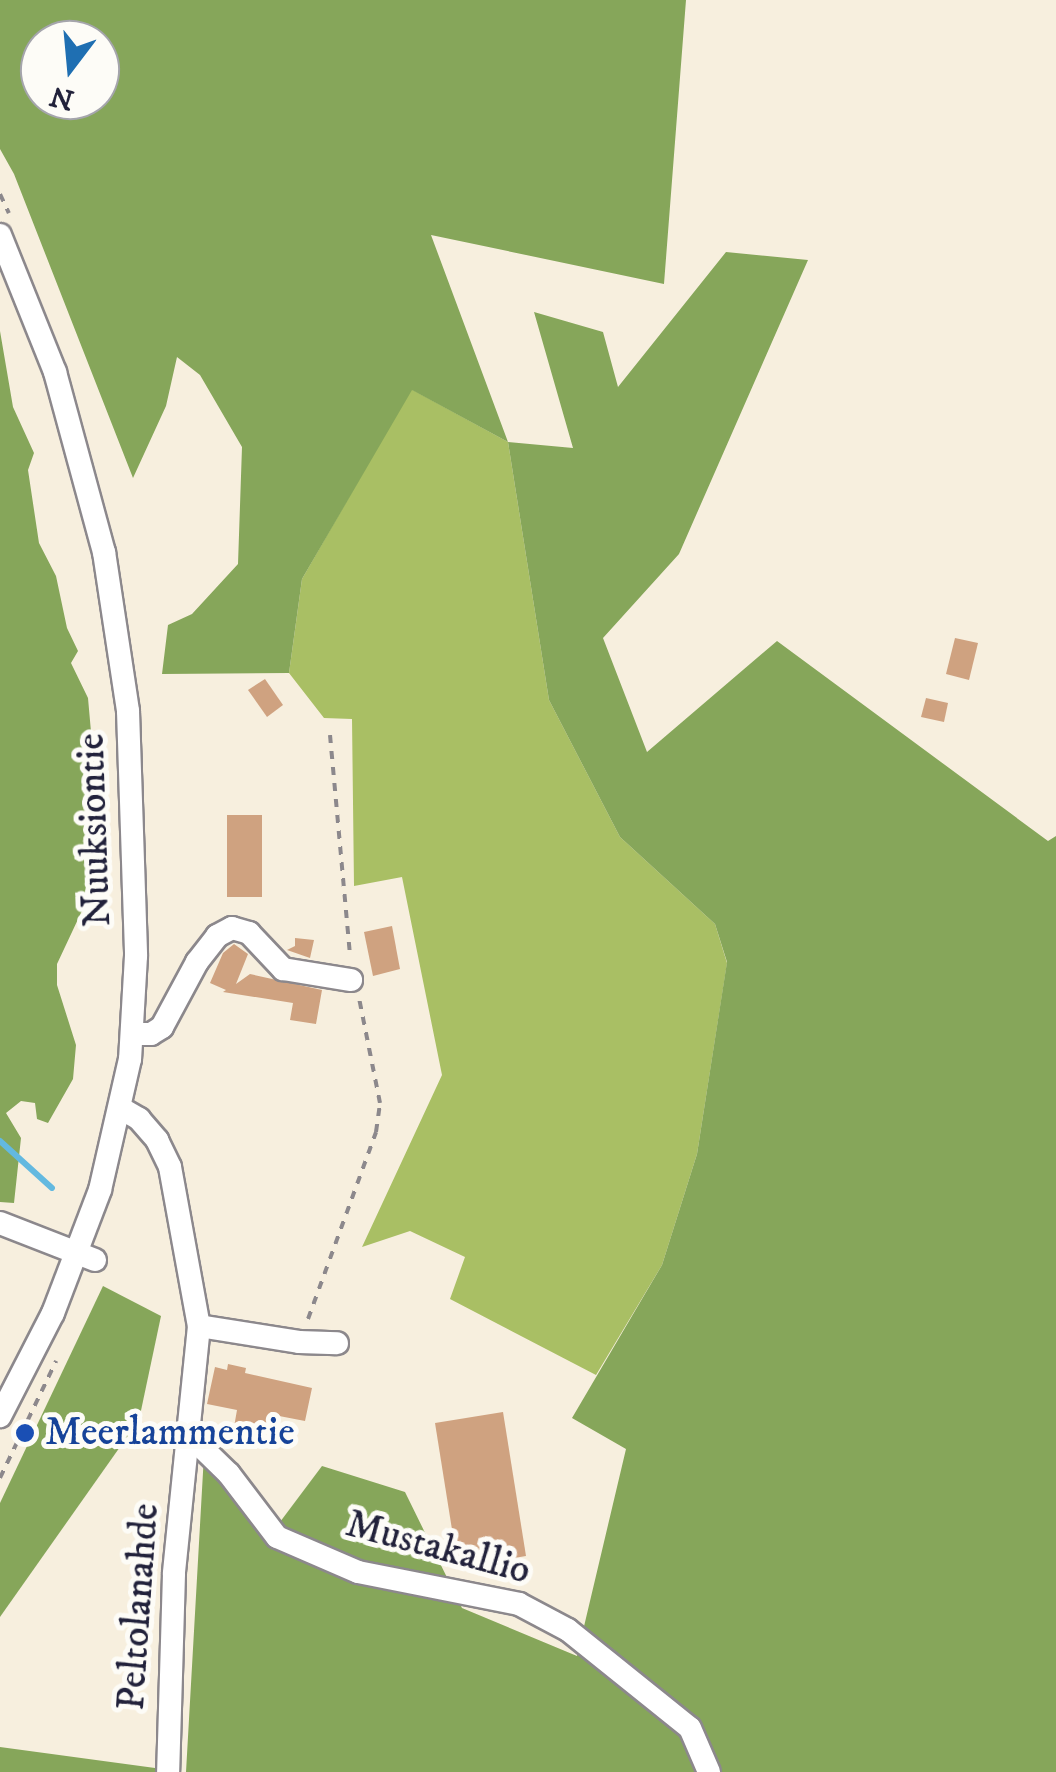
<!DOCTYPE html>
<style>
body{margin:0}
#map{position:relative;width:1056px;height:1772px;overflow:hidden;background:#f7efde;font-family:"IM FELL DW Pica",serif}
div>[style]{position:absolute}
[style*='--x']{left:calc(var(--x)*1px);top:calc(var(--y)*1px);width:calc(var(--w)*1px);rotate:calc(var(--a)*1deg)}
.green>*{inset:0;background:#a9bf64}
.forest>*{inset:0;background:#86a65a}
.stream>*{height:6px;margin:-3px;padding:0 3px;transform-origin:3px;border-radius:3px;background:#63b9e0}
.building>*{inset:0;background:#cfa280}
.path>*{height:4px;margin-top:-2px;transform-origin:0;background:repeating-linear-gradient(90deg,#8c888c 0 8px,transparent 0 16px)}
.roads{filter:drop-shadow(2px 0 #8c888c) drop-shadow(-2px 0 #8c888c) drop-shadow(0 2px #8c888c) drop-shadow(0 -2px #8c888c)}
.minor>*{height:22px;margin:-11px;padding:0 11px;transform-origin:11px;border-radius:11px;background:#fff}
.dots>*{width:28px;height:28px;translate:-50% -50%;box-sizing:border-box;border:5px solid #fdfcf7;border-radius:50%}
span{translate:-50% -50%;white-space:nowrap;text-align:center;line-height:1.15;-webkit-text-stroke:10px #fdfcf7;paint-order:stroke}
.street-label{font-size:40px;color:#22223b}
.transit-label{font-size:40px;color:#164399}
.left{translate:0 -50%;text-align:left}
.north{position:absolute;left:20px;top:20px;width:100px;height:100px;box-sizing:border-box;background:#fdfcf7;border:2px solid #a5a5ac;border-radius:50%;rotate:196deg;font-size:28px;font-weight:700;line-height:40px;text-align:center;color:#22223b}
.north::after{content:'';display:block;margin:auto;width:35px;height:45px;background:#1f6fb2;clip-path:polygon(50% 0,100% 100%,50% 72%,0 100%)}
</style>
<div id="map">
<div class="green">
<div style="clip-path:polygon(411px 389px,508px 442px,549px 700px,620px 837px,715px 924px,727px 963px,697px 1154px,662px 1265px,596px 1375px,450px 1299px,465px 1257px,410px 1231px,362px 1247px,442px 1075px,402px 877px,354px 886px,352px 719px,324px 718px,289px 673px,302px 579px)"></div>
</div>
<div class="forest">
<div style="clip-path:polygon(evenodd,0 0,686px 0,664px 284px,431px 235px,508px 442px,573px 448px,534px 312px,603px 332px,618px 387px,726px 252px,808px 260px,679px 554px,603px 638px,647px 752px,777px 641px,1048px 841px,1056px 836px,1056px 1772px,186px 1772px,205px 1437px,280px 1522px,322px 1466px,405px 1492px,462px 1608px,577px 1656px,626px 1449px,572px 1418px,662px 1265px,697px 1154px,727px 962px,715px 924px,620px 837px,549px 700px,508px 442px,412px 390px,302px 579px,289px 673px,162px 674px,168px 625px,192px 614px,238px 564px,242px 447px,200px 375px,177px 357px,166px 406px,133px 478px,14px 174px,0 149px,0 0,40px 40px,100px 40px,100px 100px,40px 100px,40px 40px)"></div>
<div style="clip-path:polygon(0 331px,13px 407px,34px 453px,28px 470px,39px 543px,56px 576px,67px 628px,78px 651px,71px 663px,88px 698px,100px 833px,95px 883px,57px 964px,57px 985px,76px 1045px,73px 1079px,48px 1123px,37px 1119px,35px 1103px,21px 1101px,6px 1113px,21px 1138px,14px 1203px,0 1202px)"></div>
<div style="clip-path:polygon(103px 1286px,161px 1316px,139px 1420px,0 1617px,0 1503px)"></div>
<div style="clip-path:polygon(0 1747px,155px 1768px,155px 1772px,0 1772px)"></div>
</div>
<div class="stream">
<div style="--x:0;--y:1141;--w:70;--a:42.1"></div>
</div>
<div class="building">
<div style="clip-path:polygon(955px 638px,978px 643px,969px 680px,946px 674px)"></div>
<div style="clip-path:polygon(265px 679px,283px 705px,267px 717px,248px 690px)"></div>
<div style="clip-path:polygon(926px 698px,948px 703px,944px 722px,921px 717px)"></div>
<div style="clip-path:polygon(227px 815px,262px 815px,262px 897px,227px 897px)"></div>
<div style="clip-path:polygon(392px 926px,400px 969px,373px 976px,364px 932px)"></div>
<div style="clip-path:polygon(295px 938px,314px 940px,310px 958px,287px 950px,295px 946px)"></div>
<div style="clip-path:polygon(234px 944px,248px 954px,236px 984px,250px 974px,322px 990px,316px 1024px,290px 1020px,293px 1003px,223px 992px,226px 990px,210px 983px,223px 953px)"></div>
<div style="clip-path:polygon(228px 1364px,246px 1368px,245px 1373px,312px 1388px,305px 1421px,274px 1415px,270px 1434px,234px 1427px,237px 1410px,207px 1404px,215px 1367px,227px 1370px)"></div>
<div style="clip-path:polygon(503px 1412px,526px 1556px,458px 1567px,435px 1423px)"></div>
</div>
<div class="path">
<div style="--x:0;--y:194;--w:21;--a:65"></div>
<div style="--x:330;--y:735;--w:221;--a:84.8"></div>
<div style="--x:308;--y:1319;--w:199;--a:-70"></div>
<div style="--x:376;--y:1132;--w:29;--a:-82"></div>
<div style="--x:380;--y:1103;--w:107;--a:-101.3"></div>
<div style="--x:0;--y:1478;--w:130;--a:-64.4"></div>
</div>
<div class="roads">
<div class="minor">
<div style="--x:0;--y:235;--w:148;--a:68.1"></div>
<div style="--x:55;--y:372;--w:187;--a:74.8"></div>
<div style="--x:104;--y:552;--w:161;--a:81.4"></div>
<div style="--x:128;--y:711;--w:245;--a:88.1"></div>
<div style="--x:136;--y:956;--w:103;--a:93.3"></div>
<div style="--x:130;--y:1059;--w:134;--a:102.9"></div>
<div style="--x:100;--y:1190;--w:132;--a:110.9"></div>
<div style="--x:53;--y:1313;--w:116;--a:117.2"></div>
<div style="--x:132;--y:1034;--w:19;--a:0"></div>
<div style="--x:151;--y:1034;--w:13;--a:-32"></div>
<div style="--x:162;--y:1027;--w:74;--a:-61.7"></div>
<div style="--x:197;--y:962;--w:33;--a:-52"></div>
<div style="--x:217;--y:936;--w:17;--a:-28"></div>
<div style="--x:232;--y:928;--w:18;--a:16"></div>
<div style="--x:249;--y:933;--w:50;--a:46.6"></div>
<div style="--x:283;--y:969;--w:69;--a:9.2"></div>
<div style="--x:122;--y:1109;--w:20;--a:30"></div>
<div style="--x:139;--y:1119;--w:28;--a:49"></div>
<div style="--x:157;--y:1140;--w:30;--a:64"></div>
<div style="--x:170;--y:1167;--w:162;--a:79.7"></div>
<div style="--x:199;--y:1326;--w:249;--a:95.8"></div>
<div style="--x:174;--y:1574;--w:198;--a:91.7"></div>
<div style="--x:0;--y:1223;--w:102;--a:21.3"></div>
<div style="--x:199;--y:1326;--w:101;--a:9.1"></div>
<div style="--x:299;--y:1342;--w:38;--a:2"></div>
<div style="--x:190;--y:1436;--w:54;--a:44.3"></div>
<div style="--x:229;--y:1474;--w:79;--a:52.7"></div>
<div style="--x:277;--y:1537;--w:88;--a:23.4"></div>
<div style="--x:358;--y:1572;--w:164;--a:11.2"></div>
<div style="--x:519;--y:1604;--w:55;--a:28"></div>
<div style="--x:568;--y:1630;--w:156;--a:38.8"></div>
<div style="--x:690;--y:1728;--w:48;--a:66.6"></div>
</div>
</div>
<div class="dots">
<div style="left:25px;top:1433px;background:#1a4fb4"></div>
</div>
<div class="street-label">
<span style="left:95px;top:830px;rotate:-92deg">Nuuksiontie</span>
<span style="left:438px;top:1548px;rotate:15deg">Mustakallio</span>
<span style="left:139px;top:1607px;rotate:-86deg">Peltolanahde</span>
</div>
<div class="transit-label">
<span class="left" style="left:45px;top:1433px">Meerlammentie</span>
</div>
<div class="north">N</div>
</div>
